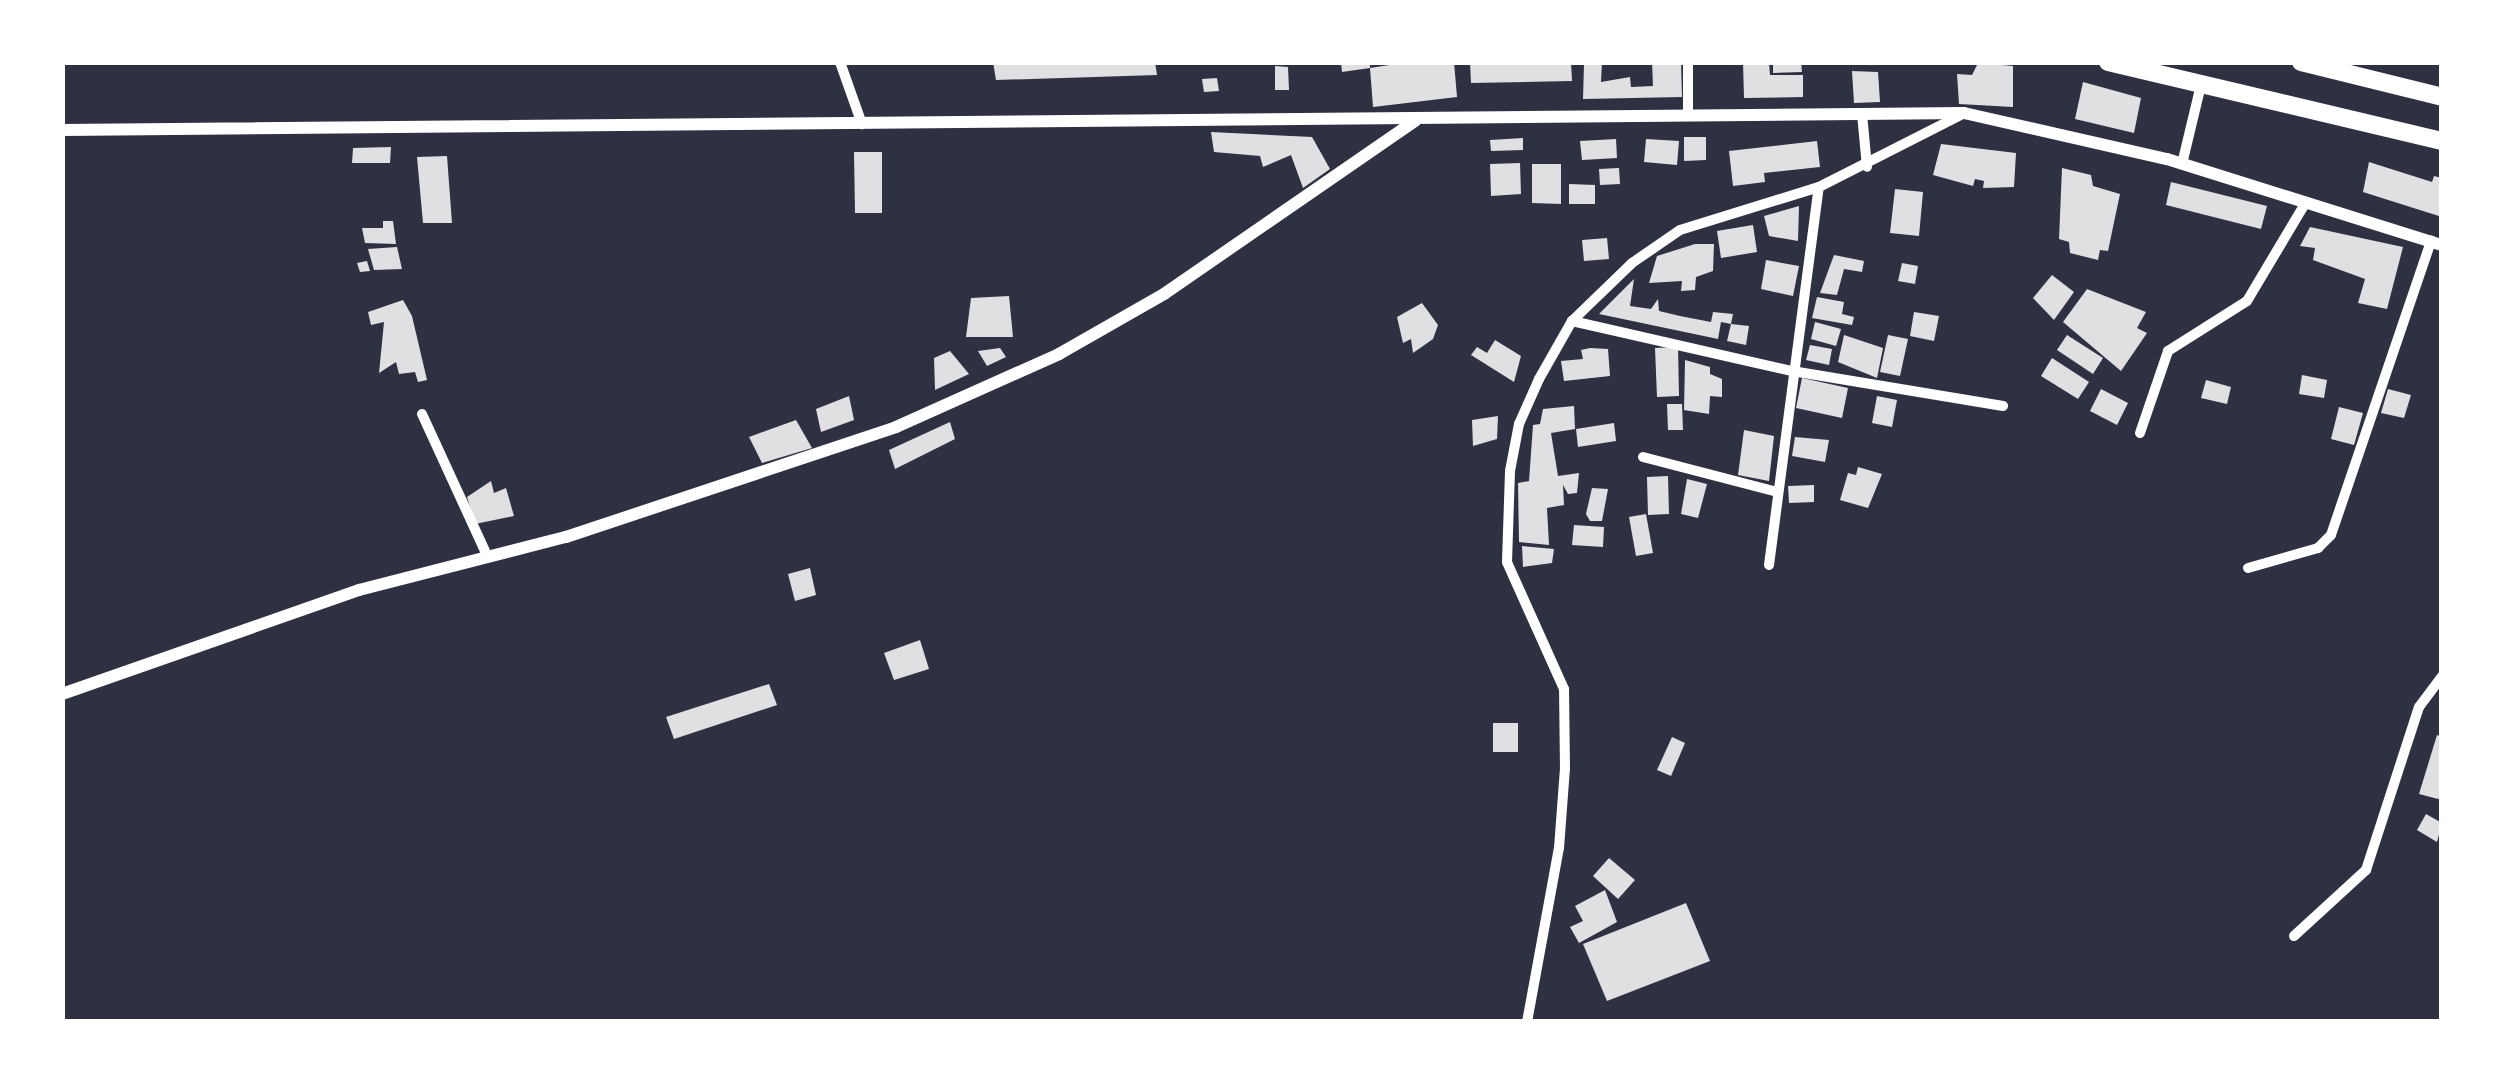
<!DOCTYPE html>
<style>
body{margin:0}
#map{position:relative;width:2504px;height:1084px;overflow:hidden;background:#2d3142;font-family:"Fira Sans",sans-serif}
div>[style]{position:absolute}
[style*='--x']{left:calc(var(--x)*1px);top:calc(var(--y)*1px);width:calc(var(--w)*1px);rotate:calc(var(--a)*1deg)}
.building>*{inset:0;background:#e0e0e3}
.minor>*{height:10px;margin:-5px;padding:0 5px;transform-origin:5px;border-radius:5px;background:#fff}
.tertiary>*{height:12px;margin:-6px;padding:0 6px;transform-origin:6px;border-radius:6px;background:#fff}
.trunk>*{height:18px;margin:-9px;padding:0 9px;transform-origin:9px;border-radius:9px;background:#fff}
span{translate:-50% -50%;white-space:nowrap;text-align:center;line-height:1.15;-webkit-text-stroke:9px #fff;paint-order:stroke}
.frame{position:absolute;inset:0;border:65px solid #fff;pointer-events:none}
</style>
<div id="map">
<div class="building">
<div style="clip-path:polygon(993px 62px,1155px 62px,1157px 75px,996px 80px)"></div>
<div style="clip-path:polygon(1341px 62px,1370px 62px,1370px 68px,1342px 72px)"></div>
<div style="clip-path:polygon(1409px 62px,1454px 62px,1457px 97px,1373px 107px,1370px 68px)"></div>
<div style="clip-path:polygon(1470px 62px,1571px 62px,1572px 81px,1471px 83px)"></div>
<div style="clip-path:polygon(1602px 62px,1601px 82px,1630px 77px,1631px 87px,1653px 86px,1652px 62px,1681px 62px,1682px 97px,1583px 99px,1584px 64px)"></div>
<div style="clip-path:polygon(1743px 62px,1769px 62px,1770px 75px,1803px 75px,1803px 97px,1744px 98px)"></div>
<div style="clip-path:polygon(1773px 62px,1801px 62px,1802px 72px,1773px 73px)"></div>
<div style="clip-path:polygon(1978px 63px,2013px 66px,2013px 107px,1959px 104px,1957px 74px,1972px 75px)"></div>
<div style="clip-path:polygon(1275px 66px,1288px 67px,1289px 90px,1275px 90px)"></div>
<div style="clip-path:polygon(1852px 71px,1878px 72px,1880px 102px,1854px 103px)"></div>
<div style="clip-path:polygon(1217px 78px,1219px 91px,1204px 92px,1202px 79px)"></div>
<div style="clip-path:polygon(2083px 82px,2141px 98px,2134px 133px,2075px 119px)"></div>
<div style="clip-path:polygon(1211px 132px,1312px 137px,1330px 169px,1303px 188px,1291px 155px,1263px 167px,1260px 156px,1214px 152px)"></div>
<div style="clip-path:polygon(1684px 137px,1706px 137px,1706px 160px,1684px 161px)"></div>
<div style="clip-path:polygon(1523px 138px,1523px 150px,1491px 151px,1490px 140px)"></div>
<div style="clip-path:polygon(1616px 139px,1617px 158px,1582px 160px,1580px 141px)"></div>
<div style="clip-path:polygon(1646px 139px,1679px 141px,1677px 165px,1644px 162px)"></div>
<div style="clip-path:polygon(1817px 141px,1820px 167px,1764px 173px,1765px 182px,1733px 186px,1729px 151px)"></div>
<div style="clip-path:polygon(1941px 144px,2016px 153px,2014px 187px,1983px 188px,1984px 181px,1975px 179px,1973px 186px,1933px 175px)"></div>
<div style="clip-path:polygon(391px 147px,390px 163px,352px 163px,353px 148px)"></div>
<div style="clip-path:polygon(854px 152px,882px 152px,882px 213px,855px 213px)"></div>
<div style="clip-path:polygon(447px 156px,452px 223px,423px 223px,417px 157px)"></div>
<div style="clip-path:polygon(2369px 162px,2432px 182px,2434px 176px,2442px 178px,2442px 217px,2363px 192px)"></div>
<div style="clip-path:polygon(1520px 163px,1521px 194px,1491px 196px,1490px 164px)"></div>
<div style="clip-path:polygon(1532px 164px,1561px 164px,1561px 204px,1532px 203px)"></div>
<div style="clip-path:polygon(1619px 168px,1620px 184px,1600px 185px,1599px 169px)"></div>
<div style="clip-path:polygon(2062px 168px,2091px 175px,2093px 186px,2120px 194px,2108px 251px,2100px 250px,2098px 260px,2070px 253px,2069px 242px,2059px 239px)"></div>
<div style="clip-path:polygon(2171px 182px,2267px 206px,2261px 229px,2166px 205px)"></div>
<div style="clip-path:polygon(1569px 184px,1595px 185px,1595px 204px,1569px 204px)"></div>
<div style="clip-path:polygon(1895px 189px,1923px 192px,1919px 236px,1890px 233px)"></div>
<div style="clip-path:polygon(1799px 206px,1798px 241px,1769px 236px,1764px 216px)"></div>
<div style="clip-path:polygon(383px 221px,393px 221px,396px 244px,365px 243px,362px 228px,383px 228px)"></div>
<div style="clip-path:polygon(1753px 225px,1757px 252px,1721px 258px,1717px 231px)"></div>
<div style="clip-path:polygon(2310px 227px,2403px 247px,2387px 309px,2358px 303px,2365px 279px,2313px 260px,2315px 248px,2300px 246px)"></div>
<div style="clip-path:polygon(1607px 238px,1609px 259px,1584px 261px,1582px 240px)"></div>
<div style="clip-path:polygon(1695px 244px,1714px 244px,1713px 271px,1696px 277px,1695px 290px,1681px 291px,1682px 281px,1649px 283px,1657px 256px)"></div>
<div style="clip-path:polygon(397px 247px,402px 269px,374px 270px,368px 249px)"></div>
<div style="clip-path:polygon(1834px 255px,1864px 261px,1862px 272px,1844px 269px,1837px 295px,1820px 293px)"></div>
<div style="clip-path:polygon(1766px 260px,1799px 266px,1793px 296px,1761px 289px)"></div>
<div style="clip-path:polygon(367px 261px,370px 271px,360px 272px,357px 263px)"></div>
<div style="clip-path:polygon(1902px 263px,1918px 266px,1915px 284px,1898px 281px)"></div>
<div style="clip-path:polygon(2052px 275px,2074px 292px,2054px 320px,2033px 298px)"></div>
<div style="clip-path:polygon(1634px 279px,1630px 306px,1651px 309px,1658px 299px,1659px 311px,1680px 316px,1711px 322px,1713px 312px,1733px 314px,1731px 324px,1749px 326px,1746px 345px,1727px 341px,1731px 324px,1721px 322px,1718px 339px,1599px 314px)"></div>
<div style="clip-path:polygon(2087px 289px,2146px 312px,2137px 328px,2147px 333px,2121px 371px,2063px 322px)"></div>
<div style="clip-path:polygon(1009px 296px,1013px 337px,966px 337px,971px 298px)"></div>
<div style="clip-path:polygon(1817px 297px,1844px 302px,1842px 314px,1854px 317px,1852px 325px,1812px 318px)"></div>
<div style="clip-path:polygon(403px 300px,412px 316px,427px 380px,418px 382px,415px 372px,399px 374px,396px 362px,379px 373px,384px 322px,371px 325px,368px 312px)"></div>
<div style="clip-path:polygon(1422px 303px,1438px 325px,1433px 339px,1413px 353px,1411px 339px,1403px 343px,1397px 317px)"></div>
<div style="clip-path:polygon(1914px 312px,1939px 316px,1934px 341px,1910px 336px)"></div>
<div style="clip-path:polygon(1815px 322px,1841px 329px,1836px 346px,1811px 339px)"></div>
<div style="clip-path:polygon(1844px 335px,1883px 348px,1877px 378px,1838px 362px)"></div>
<div style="clip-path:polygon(1888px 335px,1908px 339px,1900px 376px,1880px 372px)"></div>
<div style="clip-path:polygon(2067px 335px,2103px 358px,2093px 374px,2057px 350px)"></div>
<div style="clip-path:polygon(1495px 340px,1521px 356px,1514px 382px,1471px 355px,1477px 347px,1487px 353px)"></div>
<div style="clip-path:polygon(1810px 345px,1832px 349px,1829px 365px,1806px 360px)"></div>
<div style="clip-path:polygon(1678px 347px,1679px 396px,1657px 397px,1655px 348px)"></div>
<div style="clip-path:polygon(1000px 348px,1006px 357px,987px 366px,978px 351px)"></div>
<div style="clip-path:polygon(1590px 348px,1608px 349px,1610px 376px,1564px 381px,1561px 361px,1583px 359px,1581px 350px)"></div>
<div style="clip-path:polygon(950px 351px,969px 374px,935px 390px,934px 358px)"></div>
<div style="clip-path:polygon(2052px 358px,2089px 382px,2078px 399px,2041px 376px)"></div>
<div style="clip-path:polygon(1685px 360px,1710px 367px,1710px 374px,1722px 379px,1722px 397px,1710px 396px,1709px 414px,1684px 410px)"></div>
<div style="clip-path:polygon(2302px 375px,2327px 380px,2324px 398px,2299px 394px)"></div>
<div style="clip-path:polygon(1802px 378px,1848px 388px,1842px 418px,1796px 408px)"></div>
<div style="clip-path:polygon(2206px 380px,2231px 387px,2227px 404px,2201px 398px)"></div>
<div style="clip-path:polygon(2101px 389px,2128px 403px,2117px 425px,2090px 411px)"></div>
<div style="clip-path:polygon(2388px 389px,2411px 395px,2404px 418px,2381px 413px)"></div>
<div style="clip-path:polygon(849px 396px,854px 420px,821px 432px,816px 409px)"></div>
<div style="clip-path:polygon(1877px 396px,1897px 400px,1892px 427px,1872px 423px)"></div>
<div style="clip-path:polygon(1667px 404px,1682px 404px,1683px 430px,1668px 430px)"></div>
<div style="clip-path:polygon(1574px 406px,1575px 429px,1551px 433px,1558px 476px,1579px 473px,1577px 493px,1568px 494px,1563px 485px,1564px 505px,1547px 508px,1549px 545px,1519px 542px,1518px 483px,1529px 481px,1533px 425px,1540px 424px,1543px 409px)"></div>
<div style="clip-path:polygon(2339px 407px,2363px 413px,2354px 445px,2331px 439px)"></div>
<div style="clip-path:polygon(1498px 416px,1497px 439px,1473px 446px,1472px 420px)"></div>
<div style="clip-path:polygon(796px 420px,812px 448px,762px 463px,749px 437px)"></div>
<div style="clip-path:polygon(950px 422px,955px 439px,895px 469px,889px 450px)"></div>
<div style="clip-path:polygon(1614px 423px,1616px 441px,1578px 447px,1576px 429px)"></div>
<div style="clip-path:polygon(1744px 430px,1774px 436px,1769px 481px,1738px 475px)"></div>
<div style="clip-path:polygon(1795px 437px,1829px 440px,1825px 462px,1792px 456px)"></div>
<div style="clip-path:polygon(1858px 467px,1882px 474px,1868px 508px,1840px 500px,1848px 473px,1856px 475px)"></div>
<div style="clip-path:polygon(1668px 476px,1669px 514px,1648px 515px,1647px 477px)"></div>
<div style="clip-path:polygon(1687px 479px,1707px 484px,1698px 518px,1681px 514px)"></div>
<div style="clip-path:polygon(491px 481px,494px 493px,506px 488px,514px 516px,475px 524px,467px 497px)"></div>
<div style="clip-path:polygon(1814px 485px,1814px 502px,1789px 503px,1788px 486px)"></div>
<div style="clip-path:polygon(1592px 488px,1608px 489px,1602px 521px,1590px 521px,1586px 514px)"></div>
<div style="clip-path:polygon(1646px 514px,1653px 553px,1636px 556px,1629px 517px)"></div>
<div style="clip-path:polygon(1574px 525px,1604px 527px,1603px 547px,1572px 545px)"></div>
<div style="clip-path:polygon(1522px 546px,1554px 549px,1552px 563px,1523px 567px)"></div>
<div style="clip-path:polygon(810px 568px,816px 595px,795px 601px,788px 574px)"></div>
<div style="clip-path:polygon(920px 640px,929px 669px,894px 680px,884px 653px)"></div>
<div style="clip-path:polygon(769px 684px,777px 705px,674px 739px,666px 717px)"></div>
<div style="clip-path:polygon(1493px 723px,1518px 723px,1518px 752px,1493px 752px)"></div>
<div style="clip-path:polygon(2437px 735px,2442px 737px,2442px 800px,2419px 794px)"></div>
<div style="clip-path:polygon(1672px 737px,1685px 743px,1671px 776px,1657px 770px)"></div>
<div style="clip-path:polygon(2426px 814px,2442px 823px,2437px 842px,2417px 830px)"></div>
<div style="clip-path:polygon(1609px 858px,1635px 880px,1618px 899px,1593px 876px)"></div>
<div style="clip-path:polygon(1605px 890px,1617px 922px,1579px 943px,1570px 927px,1583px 921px,1575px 906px)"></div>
<div style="clip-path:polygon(1686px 903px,1710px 961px,1607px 1001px,1583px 944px)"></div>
</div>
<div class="minor">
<div style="--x:840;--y:62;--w:66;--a:70.5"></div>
<div style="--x:1688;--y:62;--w:54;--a:90"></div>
<div style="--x:1862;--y:114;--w:53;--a:84.6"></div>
<div style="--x:2182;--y:164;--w:81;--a:-76.5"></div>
<div style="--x:1572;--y:321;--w:226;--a:12.8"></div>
<div style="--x:1792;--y:371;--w:214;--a:9.4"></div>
<div style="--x:422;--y:414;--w:155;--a:65.3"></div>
<div style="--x:2140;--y:433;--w:87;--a:-71.1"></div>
<div style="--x:2168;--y:351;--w:93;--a:-32.3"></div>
<div style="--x:2247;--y:301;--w:115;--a:-59.2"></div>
<div style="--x:1643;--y:457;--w:138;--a:14.6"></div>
<div style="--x:1769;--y:565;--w:381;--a:-82.5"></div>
<div style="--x:2248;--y:568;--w:73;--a:-15.9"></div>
<div style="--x:2318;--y:548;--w:18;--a:-45"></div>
<div style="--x:2331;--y:535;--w:311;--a:-71.2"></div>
<div style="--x:2294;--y:936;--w:98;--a:-42.5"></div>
<div style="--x:2366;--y:870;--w:171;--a:-72"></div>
<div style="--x:2419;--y:707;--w:39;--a:-53"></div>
<div style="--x:1527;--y:1022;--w:177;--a:-79.6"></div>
<div style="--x:1559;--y:848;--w:79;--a:-85.7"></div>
<div style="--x:1565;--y:769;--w:80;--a:-90.7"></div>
<div style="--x:1564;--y:689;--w:139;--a:-114.2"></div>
<div style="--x:1507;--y:562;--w:91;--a:-88.1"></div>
<div style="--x:1510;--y:471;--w:48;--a:-79.2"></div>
<div style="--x:1519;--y:424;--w:49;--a:-66"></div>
<div style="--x:1539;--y:379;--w:67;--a:-60.4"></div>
<div style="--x:1572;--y:321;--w:83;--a:-44"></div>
<div style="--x:1632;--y:263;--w:58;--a:-34.5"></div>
<div style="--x:1680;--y:230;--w:145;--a:-17.2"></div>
<div style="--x:1819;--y:187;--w:161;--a:-26.9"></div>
</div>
<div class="tertiary">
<div style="--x:62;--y:130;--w:1902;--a:-0.51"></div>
<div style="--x:1964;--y:113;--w:208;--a:12.8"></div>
<div style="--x:2167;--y:159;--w:288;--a:17.4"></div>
<div style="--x:62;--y:694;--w:315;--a:-19.3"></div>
<div style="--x:359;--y:590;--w:214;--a:-14.4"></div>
<div style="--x:566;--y:537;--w:348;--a:-18.4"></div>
<div style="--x:896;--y:427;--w:179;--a:-24.1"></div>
<div style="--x:1059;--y:354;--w:121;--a:-29.7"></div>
<div style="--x:1164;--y:294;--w:306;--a:-34.6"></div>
</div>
<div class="trunk">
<div style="--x:2108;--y:62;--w:343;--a:13.3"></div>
<div style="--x:2301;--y:62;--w:145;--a:13.9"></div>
</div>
<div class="frame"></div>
</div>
